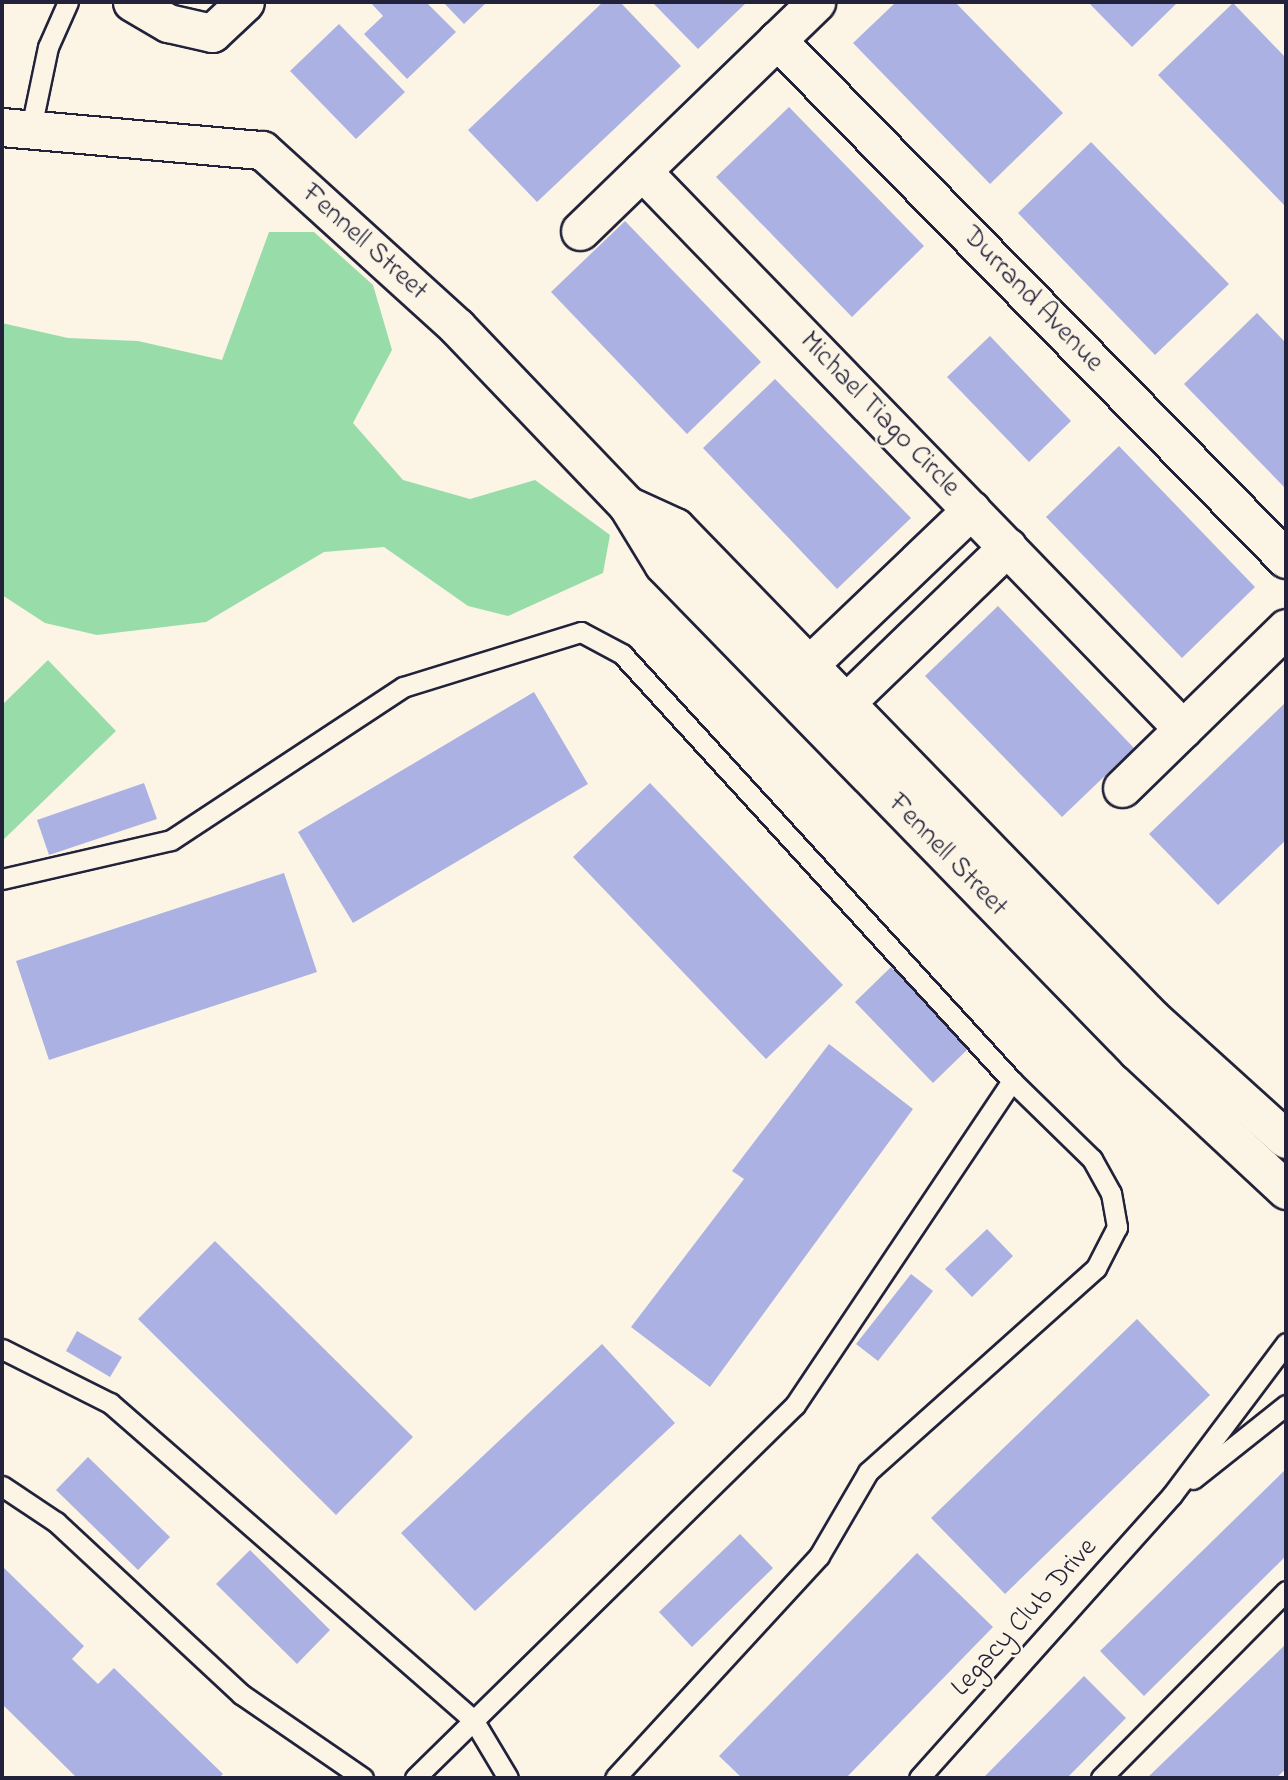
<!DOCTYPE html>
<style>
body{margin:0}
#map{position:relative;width:1288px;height:1780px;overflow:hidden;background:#fcf5e5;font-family:"Indie Flower",sans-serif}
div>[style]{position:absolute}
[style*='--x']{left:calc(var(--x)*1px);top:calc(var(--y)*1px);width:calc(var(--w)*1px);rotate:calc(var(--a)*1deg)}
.green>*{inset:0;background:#98dda9}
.building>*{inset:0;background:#abb2e3}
.roads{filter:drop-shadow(2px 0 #22223b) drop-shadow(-2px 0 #22223b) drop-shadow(0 2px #22223b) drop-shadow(0 -2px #22223b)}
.service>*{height:19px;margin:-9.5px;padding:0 9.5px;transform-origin:9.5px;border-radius:9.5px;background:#fcf5e5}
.minor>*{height:37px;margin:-18.5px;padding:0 18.5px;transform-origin:18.5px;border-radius:18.5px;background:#fcf5e5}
span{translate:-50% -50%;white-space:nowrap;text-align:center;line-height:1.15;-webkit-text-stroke:5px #fcf5e5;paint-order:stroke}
.street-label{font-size:28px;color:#22223b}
.frame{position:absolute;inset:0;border:4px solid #22223b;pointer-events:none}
</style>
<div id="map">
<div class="green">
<div style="clip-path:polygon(269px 232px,314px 232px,373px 285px,392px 350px,353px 423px,403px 480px,470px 499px,535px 480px,610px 535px,603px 573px,508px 616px,468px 606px,384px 547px,324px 552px,206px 622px,97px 635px,45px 623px,2px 595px,2px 323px,68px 338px,138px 341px,222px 360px)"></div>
<div style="clip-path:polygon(48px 660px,116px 731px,2px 841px,2px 705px)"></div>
</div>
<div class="building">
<div style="clip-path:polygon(370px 2px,426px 2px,456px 32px,407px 79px,364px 34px,383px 16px)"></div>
<div style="clip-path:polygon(443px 2px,487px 2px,464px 24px)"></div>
<div style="clip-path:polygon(603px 2px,620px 2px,681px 66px,537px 202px,468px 130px)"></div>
<div style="clip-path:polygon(652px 2px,747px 2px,698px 49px)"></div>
<div style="clip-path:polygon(896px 2px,955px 2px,1063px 113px,990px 184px,853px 43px)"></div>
<div style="clip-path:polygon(1088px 2px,1178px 2px,1132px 47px)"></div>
<div style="clip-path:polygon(1233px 3px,1286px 58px,1286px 207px,1158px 75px)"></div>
<div style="clip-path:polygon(339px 24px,405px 92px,356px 139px,290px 71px)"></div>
<div style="clip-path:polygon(789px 107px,924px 246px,852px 317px,716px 177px)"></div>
<div style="clip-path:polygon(1091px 142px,1229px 284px,1155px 355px,1018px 213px)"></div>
<div style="clip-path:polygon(625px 221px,761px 362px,687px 434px,551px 292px)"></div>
<div style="clip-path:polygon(1257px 313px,1286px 343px,1286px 489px,1184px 384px)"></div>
<div style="clip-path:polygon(990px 336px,1071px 421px,1029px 462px,947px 377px)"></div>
<div style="clip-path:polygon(775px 379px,911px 518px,837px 589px,703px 448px)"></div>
<div style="clip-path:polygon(1119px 446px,1255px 587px,1182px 658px,1046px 517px)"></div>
<div style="clip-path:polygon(998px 606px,1134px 748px,1062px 817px,925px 676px)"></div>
<div style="clip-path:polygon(534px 692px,588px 784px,353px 923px,298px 832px)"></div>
<div style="clip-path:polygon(1286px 702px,1286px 840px,1218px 905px,1149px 834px)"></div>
<div style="clip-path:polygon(144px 783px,157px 819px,49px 855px,37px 820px)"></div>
<div style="clip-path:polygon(650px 783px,843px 985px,766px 1059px,573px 857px)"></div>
<div style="clip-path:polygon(284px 873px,317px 972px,49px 1060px,16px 961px)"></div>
<div style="clip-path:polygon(891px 967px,969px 1048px,933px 1083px,855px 1002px)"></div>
<div style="clip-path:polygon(829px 1044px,913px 1109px,710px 1387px,631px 1327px,744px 1179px,732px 1171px)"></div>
<div style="clip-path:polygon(987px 1229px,1013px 1256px,972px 1297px,945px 1269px)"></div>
<div style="clip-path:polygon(215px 1241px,413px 1437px,336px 1515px,138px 1319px)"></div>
<div style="clip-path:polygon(911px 1274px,933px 1291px,878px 1361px,856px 1344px)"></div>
<div style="clip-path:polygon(1137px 1319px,1210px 1395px,1005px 1594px,931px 1518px)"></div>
<div style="clip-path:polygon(77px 1331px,122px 1357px,110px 1377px,66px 1351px)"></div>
<div style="clip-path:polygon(602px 1344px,675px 1423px,475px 1611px,401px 1533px)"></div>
<div style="clip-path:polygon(88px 1457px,170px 1537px,138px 1570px,56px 1490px)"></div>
<div style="clip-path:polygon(1286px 1469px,1286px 1556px,1144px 1696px,1100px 1651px)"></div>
<div style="clip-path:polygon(740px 1534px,773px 1568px,692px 1647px,659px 1612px)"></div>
<div style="clip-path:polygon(250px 1550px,330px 1630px,297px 1664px,216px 1584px)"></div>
<div style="clip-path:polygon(917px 1553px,993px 1627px,846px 1778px,742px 1778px,719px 1756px)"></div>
<div style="clip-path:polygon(2px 1566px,84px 1646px,72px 1659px,98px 1684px,114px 1668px,223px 1774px,219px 1778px,77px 1778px,2px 1704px)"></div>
<div style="clip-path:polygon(1286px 1644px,1286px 1769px,1276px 1778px,1147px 1778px)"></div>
<div style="clip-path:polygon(1084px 1676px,1126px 1718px,1067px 1778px,983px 1778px)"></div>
</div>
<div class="roads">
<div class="service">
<div style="--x:30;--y:133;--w:88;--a:-78.2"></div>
<div style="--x:48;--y:47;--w:49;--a:-66"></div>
<div style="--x:2;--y:879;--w:173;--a:-13"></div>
<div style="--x:171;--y:840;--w:278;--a:-33.4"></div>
<div style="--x:403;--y:687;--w:186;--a:-17.2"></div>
<div style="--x:581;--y:632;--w:47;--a:28.2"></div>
<div style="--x:622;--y:654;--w:578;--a:47.59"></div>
<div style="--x:1012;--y:1081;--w:112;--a:44.3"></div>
<div style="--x:1092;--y:1159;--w:39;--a:61"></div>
<div style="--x:1111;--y:1193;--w:35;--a:80"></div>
<div style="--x:1117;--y:1227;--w:46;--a:117.1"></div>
<div style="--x:1096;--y:1268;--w:306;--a:138.2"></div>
<div style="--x:868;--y:1472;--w:97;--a:120.3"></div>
<div style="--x:819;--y:1556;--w:301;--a:132.6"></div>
<div style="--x:2;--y:1349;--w:121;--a:26.6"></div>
<div style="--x:110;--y:1403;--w:483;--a:41.1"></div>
<div style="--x:474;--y:1721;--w:66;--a:59.2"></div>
<div style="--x:1193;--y:1479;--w:119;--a:-38.5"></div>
<div style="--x:2;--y:1486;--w:65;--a:33.7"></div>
<div style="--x:56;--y:1522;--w:253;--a:42.9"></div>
<div style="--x:241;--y:1694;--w:148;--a:34.5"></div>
<div style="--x:415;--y:1778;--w:532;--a:-44.47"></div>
<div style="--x:795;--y:1405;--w:390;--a:-56.2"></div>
<div style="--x:919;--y:1778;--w:380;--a:-48.2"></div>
<div style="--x:1172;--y:1495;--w:190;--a:-53.1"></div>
<div style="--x:1101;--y:1778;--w:263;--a:-45.3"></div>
</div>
<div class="minor">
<div style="--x:132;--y:2;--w:42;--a:30.3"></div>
<div style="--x:168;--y:23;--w:45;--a:12.8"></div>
<div style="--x:212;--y:33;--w:45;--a:-43.2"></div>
<div style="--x:777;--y:40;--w:727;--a:45.56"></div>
<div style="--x:2;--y:127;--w:261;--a:5.1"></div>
<div style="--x:262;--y:150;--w:263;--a:42.2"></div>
<div style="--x:457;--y:327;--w:246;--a:46.3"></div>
<div style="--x:627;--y:505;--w:69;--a:58.6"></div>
<div style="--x:663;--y:564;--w:680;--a:45.78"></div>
<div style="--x:1137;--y:1051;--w:204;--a:43"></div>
<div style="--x:642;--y:171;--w:777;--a:45.89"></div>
<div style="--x:580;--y:231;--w:329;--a:-44.1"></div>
<div style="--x:627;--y:505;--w:53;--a:24.6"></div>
<div style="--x:675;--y:527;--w:686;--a:45.83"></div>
<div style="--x:1153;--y:1019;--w:179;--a:42.1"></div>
<div style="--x:792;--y:681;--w:248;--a:-43.7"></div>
<div style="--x:829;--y:719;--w:248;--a:-44"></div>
<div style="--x:1122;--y:788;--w:229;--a:-44.3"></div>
</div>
</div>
<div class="street-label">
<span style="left:364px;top:243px;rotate:42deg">Fennell Street</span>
<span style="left:1032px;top:300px;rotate:46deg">Durrand Avenue</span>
<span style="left:879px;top:415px;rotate:46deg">Michael Tiago Circle</span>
<span style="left:947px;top:856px;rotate:46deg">Fennell Street</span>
<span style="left:1025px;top:1618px;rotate:-48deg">Legacy Club Drive</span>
</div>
<div class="frame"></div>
</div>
